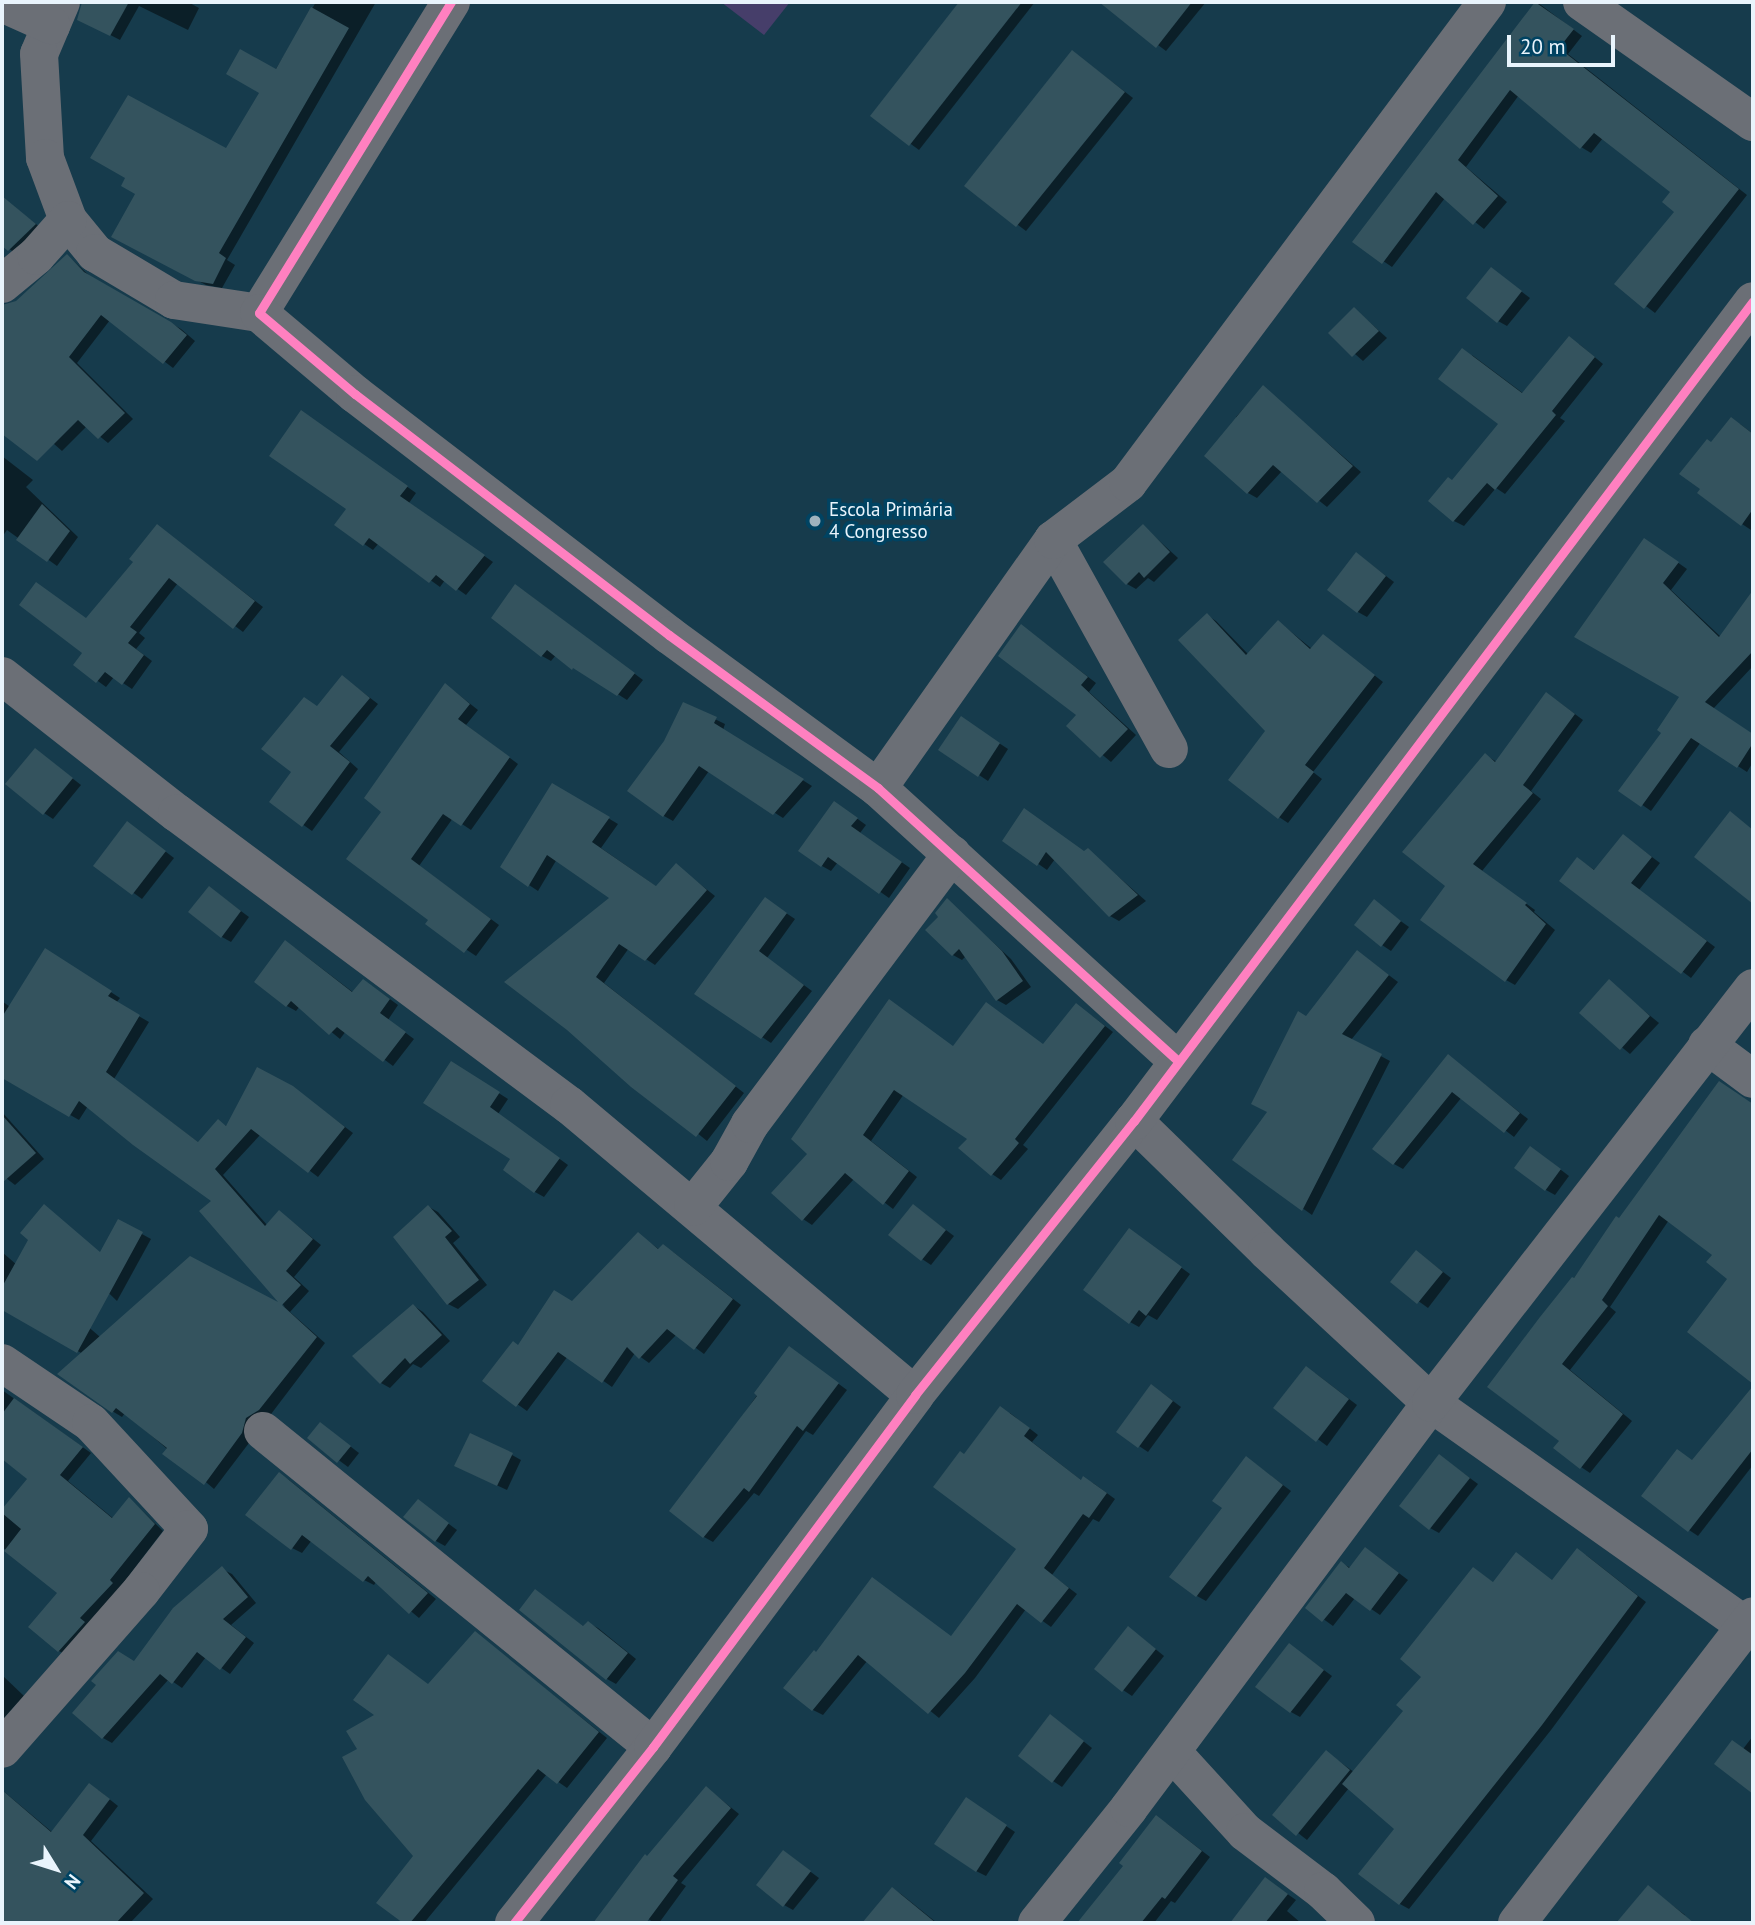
<!DOCTYPE html>
<meta charset="utf-8">
<style>
body{margin:0}
#map{position:relative;width:1755px;height:1925px;overflow:hidden;background:#163b4c;font-family:"PT Sans",sans-serif}
div>[style]{position:absolute}
[style*='--x']{left:calc(var(--x)*1px);top:calc(var(--y)*1px);width:calc(var(--w)*1px);rotate:calc(var(--a)*1deg)}
.green>*{inset:0;background:#463e6a}
.shadow>*{inset:0;background:#0007}
.building>*{inset:0;background:#34535e}
.minor>*{height:38px;margin:-19px;padding:0 19px;transform-origin:19px;border-radius:19px;background:#6b6f76}
.cycleway>*{height:9px;margin:-4.5px;padding:0 4.5px;transform-origin:4.5px;border-radius:4.5px;background:#ff80c0}
.dots>*{width:19px;height:19px;translate:-50% -50%;box-sizing:border-box;border:4px solid #004362;border-radius:50%}
span{translate:-50% -50%;white-space:nowrap;text-align:center;line-height:1.15;-webkit-text-stroke:7px #004362;paint-order:stroke}
.poi-label{font-size:19px;color:#e9f4fc}
.left{translate:0 -50%;text-align:left}
.frame{position:absolute;inset:0;border:4px solid #e9f4fc;pointer-events:none}
.north{position:absolute;left:21px;top:1834px;width:70px;height:70px;-webkit-text-stroke:5px #004362;paint-order:stroke;rotate:128deg;font-size:19px;font-weight:700;line-height:28px;text-align:center;color:#e9f4fc}
.north::after{content:'';display:block;margin:auto;width:24px;height:32px;background:#e9f4fc;clip-path:polygon(50% 0,100% 100%,50% 72%,0 100%)}
.scale{position:absolute;left:1507px;top:35px;width:108px;height:32px;box-sizing:border-box;border:4px solid #e9f4fc;border-top:0;padding-left:9px;font-size:21px;line-height:24px;white-space:nowrap;color:#e9f4fc;-webkit-text-stroke:5px #004362;paint-order:stroke}
</style>
<div id="map">
<div class="green">
<div style="clip-path:polygon(721px 2px,790px 2px,764px 35px)"></div>
</div>
<div class="shadow">
<div style="clip-path:polygon(85px 2px,188px 2px,199px 8px,188px 30px,139px 6px,120px 40px,89px 24px)"></div>
<div style="clip-path:polygon(316px 2px,376px 2px,227px 260px,235px 265px,222px 288px,206px 285px,122px 241px,227px 151px)"></div>
<div style="clip-path:polygon(962px 2px,1035px 2px,919px 150px,873px 116px)"></div>
<div style="clip-path:polygon(1124px 2px,1206px 2px,1166px 51px,1115px 13px)"></div>
<div style="clip-path:polygon(1537px 2px,1582px 36px,1568px 54px,1747px 195px,1655px 313px,1617px 284px,1676px 211px,1672px 192px,1603px 138px,1591px 153px,1581px 147px,1519px 95px,1466px 167px,1507px 202px,1484px 229px,1445px 198px,1392px 267px,1355px 242px)"></div>
<div style="clip-path:polygon(1073px 52px,1133px 98px,1026px 231px,966px 186px)"></div>
<div style="clip-path:polygon(13px 207px,44px 230px,18px 255px,2px 244px,2px 221px)"></div>
<div style="clip-path:polygon(68px 256px,93px 279px,181px 329px,195px 341px,173px 368px,110px 320px,77px 363px,133px 419px,108px 443px,87px 426px,62px 451px,2px 398px,2px 306px,17px 302px)"></div>
<div style="clip-path:polygon(1492px 269px,1530px 298px,1507px 326px,1498px 321px)"></div>
<div style="clip-path:polygon(1355px 309px,1387px 338px,1363px 361px,1331px 333px)"></div>
<div style="clip-path:polygon(1579px 344px,1603px 364px,1560px 418px,1565px 421px,1505px 494px,1496px 488px,1464px 526px,1454px 521px,1430px 501px,1453px 482px,1500px 423px,1472px 355px,1524px 394px)"></div>
<div style="clip-path:polygon(1263px 387px,1361px 472px,1327px 507px,1282px 471px,1257px 498px,1248px 493px,1240px 419px,1236px 417px)"></div>
<div style="clip-path:polygon(311px 418px,416px 493px,409px 503px,493px 562px,466px 595px,445px 580px,440px 587px,379px 543px,373px 550px,336px 525px,348px 509px)"></div>
<div style="clip-path:polygon(1740px 424px,1753px 434px,1751px 530px,1742px 524px,1712px 444px)"></div>
<div style="clip-path:polygon(2px 456px,33px 480px,26px 487px,78px 537px,57px 566px,7px 530px,2px 537px)"></div>
<div style="clip-path:polygon(158px 526px,263px 607px,243px 632px,178px 583px,139px 633px,145px 638px,136px 649px,152px 661px,132px 689px,114px 677px,106px 687px,76px 665px,85px 653px,87px 619px,136px 561px)"></div>
<div style="clip-path:polygon(1143px 526px,1178px 558px,1154px 582px,1148px 578px,1136px 589px,1127px 584px)"></div>
<div style="clip-path:polygon(1653px 545px,1687px 569px,1671px 590px,1721px 637px,1753px 593px,1753px 666px,1713px 709px,1753px 735px,1753px 762px,1747px 772px,1701px 742px,1651px 811px,1621px 790px,1663px 732px,1682px 696px)"></div>
<div style="clip-path:polygon(1357px 554px,1394px 582px,1367px 617px,1358px 612px)"></div>
<div style="clip-path:polygon(524px 591px,643px 680px,627px 700px,556px 655px,551px 661px,542px 656px,493px 617px)"></div>
<div style="clip-path:polygon(1207px 615px,1216px 621px,1248px 654px,1279px 622px,1312px 649px,1332px 642px,1383px 682px,1313px 772px,1322px 779px,1288px 823px,1279px 817px,1267px 731px)"></div>
<div style="clip-path:polygon(1030px 632px,1096px 683px,1089px 692px,1136px 735px,1111px 762px,1068px 726px,1078px 715px)"></div>
<div style="clip-path:polygon(343px 677px,378px 704px,339px 752px,358px 769px,312px 831px,271px 802px,294px 772px,318px 707px)"></div>
<div style="clip-path:polygon(454px 691px,478px 710px,466px 725px,518px 764px,471px 830px,453px 818px,419px 866px,499px 925px,476px 956px,428px 924px,430px 920px,383px 812px)"></div>
<div style="clip-path:polygon(1556px 700px,1583px 720px,1531px 791px,1541px 799px,1482px 871px,1535px 910px,1534px 912px,1555px 930px,1515px 985px,1506px 980px,1448px 886px,1485px 755px,1497px 762px)"></div>
<div style="clip-path:polygon(684px 704px,725px 724px,723px 730px,812px 786px,783px 818px,709px 771px,673px 821px,664px 816px,630px 791px,666px 742px)"></div>
<div style="clip-path:polygon(970px 724px,1008px 749px,988px 781px,979px 775px)"></div>
<div style="clip-path:polygon(36px 750px,81px 785px,53px 819px,44px 813px)"></div>
<div style="clip-path:polygon(553px 785px,618px 824px,601px 848px,657px 887px,676px 865px,715px 896px,655px 965px,629px 948px,604px 983px,744px 1093px,707px 1141px,568px 1028px,612px 898px,557px 859px,538px 891px,529px 885px)"></div>
<div style="clip-path:polygon(844px 809px,866px 825px,860px 833px,910px 868px,889px 898px,838px 862px,831px 871px,822px 866px)"></div>
<div style="clip-path:polygon(136px 829px,174px 858px,142px 899px,95px 865px)"></div>
<div style="clip-path:polygon(1624px 836px,1660px 863px,1639px 890px,1715px 947px,1691px 978px,1561px 880px,1578px 859px,1596px 871px)"></div>
<div style="clip-path:polygon(1004px 840px,1086px 853px,1088px 850px,1146px 901px,1119px 921px,1110px 916px,1055px 859px,1047px 870px)"></div>
<div style="clip-path:polygon(210px 888px,249px 917px,231px 942px,222px 937px)"></div>
<div style="clip-path:polygon(947px 900px,1011px 959px,1031px 987px,1006px 1005px,997px 1000px,966px 956px,962px 960px,953px 955px,940px 918px)"></div>
<div style="clip-path:polygon(1374px 902px,1409px 927px,1391px 951px,1382px 945px)"></div>
<div style="clip-path:polygon(774px 905px,795px 919px,767px 958px,812px 991px,771px 1043px,696px 994px)"></div>
<div style="clip-path:polygon(295px 948px,354px 993px,372px 986px,398px 1005px,388px 1020px,414px 1039px,393px 1066px,346px 1031px,340px 1039px,300px 1006px,296px 1011px,287px 1006px)"></div>
<div style="clip-path:polygon(1358px 952px,1398px 982px,1351px 1040px,1390px 1061px,1312px 1215px,1235px 1160px,1269px 1112px,1306px 1018px)"></div>
<div style="clip-path:polygon(55px 956px,120px 998px,116px 1003px,149px 1022px,114px 1079px,199px 1143px,218px 1121px,226px 1126px,292px 1087px,353px 1133px,318px 1177px,261px 1134px,223px 1175px,268px 1226px,280px 1212px,321px 1245px,294px 1277px,309px 1291px,290px 1312px,325px 1343px,214px 1489px,125px 1413px,122px 1417px,112px 1411px,83px 1354px,2px 1308px,2px 1252px,107px 1343px,190px 1258px,285px 1307px,202px 1211px,214px 1201px,88px 1106px,79px 1120px,2px 1076px,2px 1001px,10px 1007px)"></div>
<div style="clip-path:polygon(1609px 982px,1659px 1023px,1630px 1054px,1581px 1013px)"></div>
<div style="clip-path:polygon(1092px 1016px,1113px 1032px,1023px 1145px,1028px 1149px,1001px 1180px,992px 1174px,970px 1138px,904px 1094px,871px 1141px,917px 1177px,893px 1209px,854px 1179px,812px 1225px,803px 1219px,810px 1154px,794px 1139px,954px 1048px,1045px 1046px)"></div>
<div style="clip-path:polygon(1449px 1056px,1528px 1119px,1514px 1137px,1462px 1097px,1403px 1169px,1394px 1164px)"></div>
<div style="clip-path:polygon(461px 1069px,508px 1099px,498px 1114px,568px 1165px,544px 1197px,535px 1192px,513px 1159px)"></div>
<div style="clip-path:polygon(1729px 1089px,1753px 1105px,1753px 1381px,1689px 1331px,1730px 1279px,1714px 1255px,1669px 1220px,1610px 1307px,1616px 1312px,1570px 1370px,1632px 1421px,1590px 1473px,1581px 1467px,1561px 1441px,1490px 1386px,1619px 1220px)"></div>
<div style="clip-path:polygon(2px 1112px,44px 1159px,15px 1185px,2px 1175px)"></div>
<div style="clip-path:polygon(1540px 1154px,1569px 1176px,1555px 1195px,1546px 1190px)"></div>
<div style="clip-path:polygon(429px 1207px,438px 1212px,460px 1237px,453px 1243px,487px 1285px,458px 1309px,448px 1304px)"></div>
<div style="clip-path:polygon(922px 1212px,954px 1236px,931px 1265px,922px 1259px)"></div>
<div style="clip-path:polygon(118px 1221px,151px 1239px,117px 1301px,89px 1274px)"></div>
<div style="clip-path:polygon(638px 1234px,660px 1250px,673px 1252px,741px 1305px,704px 1354px,677px 1334px,649px 1363px,635px 1353px,612px 1387px,568px 1356px,527px 1411px,485px 1381px,519px 1346px,572px 1303px)"></div>
<div style="clip-path:polygon(1138px 1236px,1190px 1274px,1157px 1320px,1148px 1315px,1139px 1327px,1130px 1322px)"></div>
<div style="clip-path:polygon(1425px 1258px,1451px 1278px,1428px 1308px,1392px 1282px)"></div>
<div style="clip-path:polygon(414px 1306px,423px 1312px,450px 1341px,421px 1368px,413px 1364px,390px 1388px,381px 1383px)"></div>
<div style="clip-path:polygon(790px 1348px,847px 1390px,813px 1435px,806px 1431px,759px 1496px,754px 1493px,713px 1542px,704px 1537px,706px 1468px)"></div>
<div style="clip-path:polygon(1315px 1373px,1357px 1405px,1327px 1446px,1276px 1408px)"></div>
<div style="clip-path:polygon(1753px 1388px,1753px 1465px,1698px 1536px,1689px 1530px,1693px 1461px)"></div>
<div style="clip-path:polygon(2px 1390px,91px 1453px,68px 1481px,114px 1519px,130px 1499px,163px 1531px,68px 1656px,59px 1651px,59px 1593px,2px 1547px,2px 1511px,29px 1478px,2px 1457px)"></div>
<div style="clip-path:polygon(1161px 1392px,1181px 1407px,1148px 1452px,1118px 1432px)"></div>
<div style="clip-path:polygon(1010px 1413px,1038px 1435px,1032px 1442px,1082px 1481px,1093px 1483px,1115px 1499px,1099px 1522px,1093px 1519px,1052px 1575px,1077px 1594px,1051px 1627px,1026px 1609px,975px 1678px,939px 1718px,868px 1660px,823px 1715px,813px 1710px,786px 1687px,814px 1653px,951px 1637px,1018px 1549px,965px 1456px)"></div>
<div style="clip-path:polygon(329px 1430px,359px 1453px,348px 1467px,309px 1438px)"></div>
<div style="clip-path:polygon(512px 1455px,521px 1460px,507px 1490px,466px 1471px)"></div>
<div style="clip-path:polygon(1440px 1456px,1478px 1484px,1439px 1533px,1430px 1528px)"></div>
<div style="clip-path:polygon(1255px 1464px,1291px 1491px,1206px 1601px,1197px 1596px)"></div>
<div style="clip-path:polygon(280px 1475px,289px 1480px,436px 1599px,419px 1618px,376px 1582px,374px 1585px,364px 1580px,312px 1540px,302px 1553px,292px 1548px)"></div>
<div style="clip-path:polygon(418px 1501px,457px 1530px,445px 1546px,436px 1541px)"></div>
<div style="clip-path:polygon(1375px 1555px,1408px 1580px,1380px 1615px,1355px 1598px,1333px 1626px,1308px 1608px,1341px 1563px,1351px 1568px)"></div>
<div style="clip-path:polygon(1586px 1555px,1646px 1602px,1551px 1730px,1409px 1909px,1400px 1904px,1396px 1828px,1349px 1788px,1307px 1840px,1275px 1815px,1326px 1752px,1354px 1772px,1405px 1711px,1474px 1569px,1494px 1583px,1553px 1581px)"></div>
<div style="clip-path:polygon(222px 1569px,232px 1574px,256px 1603px,231px 1625px,254px 1643px,230px 1674px,206px 1657px,182px 1688px,169px 1679px,112px 1743px,103px 1738px,134px 1663px)"></div>
<div style="clip-path:polygon(536px 1591px,585px 1628px,588px 1623px,598px 1628px,636px 1659px,616px 1684px,607px 1679px)"></div>
<div style="clip-path:polygon(475px 1633px,607px 1738px,567px 1788px,547px 1774px,424px 1923px,406px 1923px,379px 1903px,415px 1856px,359px 1750px,377px 1715px,429px 1685px)"></div>
<div style="clip-path:polygon(1137px 1634px,1164px 1656px,1132px 1696px,1123px 1690px)"></div>
<div style="clip-path:polygon(1290px 1645px,1332px 1676px,1300px 1717px,1291px 1712px)"></div>
<div style="clip-path:polygon(2px 1675px,24px 1696px,2px 1720px)"></div>
<div style="clip-path:polygon(1059px 1722px,1092px 1748px,1062px 1787px,1053px 1781px)"></div>
<div style="clip-path:polygon(1753px 1736px,1753px 1791px,1716px 1764px,1743px 1749px)"></div>
<div style="clip-path:polygon(707px 1788px,739px 1814px,681px 1883px,686px 1886px,659px 1923px,654px 1923px,616px 1895px)"></div>
<div style="clip-path:polygon(2px 1790px,52px 1832px,98px 1790px,118px 1806px,91px 1841px,153px 1899px,130px 1923px,2px 1923px,2px 1903px,38px 1866px,2px 1835px)"></div>
<div style="clip-path:polygon(975px 1805px,1015px 1832px,986px 1876px,976px 1871px)"></div>
<div style="clip-path:polygon(1166px 1823px,1210px 1857px,1175px 1903px,1171px 1901px,1154px 1923px,1081px 1921px)"></div>
<div style="clip-path:polygon(792px 1858px,819px 1878px,793px 1910px,784px 1905px)"></div>
<div style="clip-path:polygon(1266px 1879px,1296px 1900px,1287px 1911px,1301px 1923px,1233px 1923px)"></div>
<div style="clip-path:polygon(1648px 1887px,1685px 1915px,1678px 1923px,1618px 1923px)"></div>
<div style="clip-path:polygon(892px 1889px,901px 1894px,937px 1923px,864px 1923px)"></div>
</div>
<div class="building">
<div style="clip-path:polygon(82px 2px,129px 2px,110px 36px,77px 20px)"></div>
<div style="clip-path:polygon(959px 2px,1022px 2px,909px 146px,870px 116px)"></div>
<div style="clip-path:polygon(1099px 2px,1192px 2px,1156px 48px)"></div>
<div style="clip-path:polygon(1535px 2px,1574px 29px,1559px 48px,1739px 189px,1644px 309px,1614px 284px,1674px 212px,1662px 202px,1670px 192px,1594px 133px,1580px 149px,1510px 90px,1458px 160px,1498px 196px,1473px 225px,1436px 192px,1382px 264px,1352px 242px)"></div>
<div style="clip-path:polygon(311px 7px,349px 28px,219px 253px,226px 258px,213px 284px,195px 281px,111px 237px,135px 194px,121px 186px,125px 178px,90px 158px,128px 95px,226px 148px,259px 93px,226px 74px,240px 49px,276px 69px)"></div>
<div style="clip-path:polygon(1072px 50px,1125px 92px,1016px 227px,964px 186px)"></div>
<div style="clip-path:polygon(2px 196px,36px 224px,8px 251px,2px 246px)"></div>
<div style="clip-path:polygon(67px 254px,84px 272px,171px 322px,187px 335px,163px 364px,101px 315px,69px 357px,125px 413px,98px 439px,78px 420px,37px 461px,2px 434px,2px 305px,16px 301px)"></div>
<div style="clip-path:polygon(1491px 267px,1522px 291px,1497px 323px,1466px 298px)"></div>
<div style="clip-path:polygon(1354px 307px,1379px 331px,1352px 357px,1328px 333px)"></div>
<div style="clip-path:polygon(1569px 336px,1595px 357px,1552px 411px,1556px 415px,1495px 490px,1487px 483px,1453px 522px,1428px 501px,1448px 477px,1452px 480px,1498px 424px,1438px 379px,1462px 348px,1522px 393px)"></div>
<div style="clip-path:polygon(1263px 385px,1353px 466px,1317px 503px,1273px 465px,1247px 494px,1204px 456px)"></div>
<div style="clip-path:polygon(301px 410px,408px 486px,400px 496px,485px 555px,456px 591px,436px 575px,429px 583px,369px 538px,363px 546px,334px 525px,346px 509px,269px 456px)"></div>
<div style="clip-path:polygon(1731px 417px,1753px 434px,1753px 509px,1741px 526px,1697px 493px,1700px 489px,1679px 474px,1707px 439px,1711px 442px)"></div>
<div style="clip-path:polygon(42px 504px,70px 531px,47px 562px,16px 540px)"></div>
<div style="clip-path:polygon(157px 524px,255px 601px,233px 629px,169px 578px,130px 627px,137px 632px,128px 643px,144px 655px,122px 685px,105px 672px,96px 683px,73px 665px,82px 653px,19px 605px,36px 582px,86px 618px,133px 562px,129px 559px)"></div>
<div style="clip-path:polygon(1143px 524px,1170px 552px,1144px 578px,1139px 572px,1126px 585px,1103px 562px)"></div>
<div style="clip-path:polygon(1644px 538px,1679px 562px,1663px 583px,1719px 637px,1753px 590px,1753px 651px,1705px 702px,1753px 734px,1753px 743px,1737px 768px,1691px 738px,1641px 807px,1618px 791px,1661px 733px,1657px 730px,1679px 697px,1574px 637px)"></div>
<div style="clip-path:polygon(1356px 552px,1386px 576px,1357px 613px,1327px 590px)"></div>
<div style="clip-path:polygon(515px 584px,635px 673px,617px 696px,573px 668px,572px 670px,547px 650px,541px 657px,491px 618px)"></div>
<div style="clip-path:polygon(1207px 613px,1246px 655px,1278px 620px,1310px 649px,1323px 634px,1375px 675px,1305px 765px,1314px 772px,1278px 819px,1228px 780px,1265px 731px,1178px 640px)"></div>
<div style="clip-path:polygon(1021px 624px,1088px 677px,1081px 685px,1128px 729px,1100px 758px,1066px 726px,1076px 715px,998px 656px)"></div>
<div style="clip-path:polygon(342px 675px,370px 698px,330px 746px,350px 762px,302px 827px,269px 802px,291px 772px,261px 749px,304px 697px,317px 706px)"></div>
<div style="clip-path:polygon(445px 683px,470px 704px,458px 719px,510px 757px,461px 826px,443px 814px,411px 859px,491px 919px,464px 953px,425px 924px,428px 920px,346px 859px,381px 812px,364px 798px)"></div>
<div style="clip-path:polygon(1546px 692px,1575px 714px,1523px 785px,1533px 793px,1473px 864px,1527px 903px,1525px 905px,1546px 924px,1505px 982px,1420px 920px,1445px 886px,1402px 852px,1485px 753px,1495px 762px)"></div>
<div style="clip-path:polygon(683px 702px,717px 717px,714px 723px,804px 779px,773px 815px,699px 766px,663px 817px,627px 791px,664px 741px)"></div>
<div style="clip-path:polygon(961px 716px,1000px 743px,978px 777px,938px 750px)"></div>
<div style="clip-path:polygon(35px 748px,73px 778px,43px 815px,5px 784px)"></div>
<div style="clip-path:polygon(552px 783px,610px 817px,592px 842px,656px 886px,676px 863px,707px 890px,645px 961px,619px 944px,596px 977px,736px 1086px,696px 1137px,631px 1087px,567px 1030px,504px 982px,609px 898px,547px 855px,528px 887px,500px 867px)"></div>
<div style="clip-path:polygon(834px 801px,858px 818px,851px 826px,902px 862px,879px 894px,828px 857px,821px 867px,798px 851px)"></div>
<div style="clip-path:polygon(1024px 808px,1084px 851px,1088px 848px,1138px 895px,1109px 917px,1046px 852px,1037px 866px,1002px 841px)"></div>
<div style="clip-path:polygon(1730px 811px,1753px 830px,1753px 904px,1694px 857px)"></div>
<div style="clip-path:polygon(127px 821px,166px 851px,132px 895px,93px 866px)"></div>
<div style="clip-path:polygon(1623px 834px,1652px 857px,1631px 883px,1707px 941px,1681px 974px,1559px 881px,1577px 857px,1594px 870px)"></div>
<div style="clip-path:polygon(209px 886px,241px 911px,221px 938px,188px 912px)"></div>
<div style="clip-path:polygon(765px 897px,787px 913px,759px 951px,804px 985px,761px 1039px,694px 994px)"></div>
<div style="clip-path:polygon(947px 898px,1002px 951px,1023px 981px,996px 1001px,959px 949px,952px 956px,925px 930px,938px 917px,935px 913px)"></div>
<div style="clip-path:polygon(1374px 899px,1401px 921px,1381px 947px,1354px 925px)"></div>
<div style="clip-path:polygon(285px 940px,352px 992px,363px 979px,390px 999px,380px 1013px,406px 1032px,383px 1062px,337px 1027px,329px 1035px,291px 1001px,286px 1007px,254px 982px)"></div>
<div style="clip-path:polygon(45px 948px,112px 991px,108px 996px,140px 1015px,106px 1072px,198px 1142px,218px 1119px,226px 1126px,257px 1067px,293px 1086px,345px 1127px,308px 1173px,251px 1129px,215px 1169px,265px 1226px,279px 1210px,313px 1239px,286px 1271px,301px 1285px,282px 1305px,317px 1337px,259px 1410px,246px 1418px,242px 1433px,204px 1485px,162px 1454px,167px 1448px,116px 1408px,112px 1413px,57px 1374px,190px 1256px,278px 1302px,199px 1211px,211px 1201px,133px 1145px,79px 1101px,69px 1117px,2px 1078px,2px 1017px)"></div>
<div style="clip-path:polygon(1357px 950px,1389px 975px,1342px 1034px,1382px 1054px,1302px 1211px,1232px 1160px,1267px 1112px,1251px 1104px,1298px 1011px,1306px 1016px)"></div>
<div style="clip-path:polygon(1609px 979px,1650px 1016px,1620px 1050px,1579px 1013px)"></div>
<div style="clip-path:polygon(889px 999px,953px 1046px,986px 1002px,1043px 1044px,1076px 1003px,1105px 1026px,1015px 1139px,1019px 1143px,991px 1176px,958px 1148px,967px 1139px,894px 1090px,863px 1135px,909px 1171px,883px 1205px,845px 1173px,802px 1221px,771px 1193px,807px 1154px,791px 1139px)"></div>
<div style="clip-path:polygon(1448px 1054px,1520px 1113px,1504px 1133px,1452px 1092px,1393px 1165px,1372px 1149px)"></div>
<div style="clip-path:polygon(451px 1061px,500px 1092px,490px 1107px,560px 1158px,534px 1193px,503px 1170px,510px 1159px,423px 1103px)"></div>
<div style="clip-path:polygon(1719px 1081px,1753px 1104px,1753px 1384px,1687px 1332px,1727px 1279px,1706px 1262px,1712px 1255px,1659px 1215px,1602px 1300px,1608px 1306px,1562px 1364px,1623px 1414px,1580px 1469px,1553px 1448px,1559px 1441px,1487px 1387px,1540px 1317px,1572px 1277px,1574px 1278px,1616px 1216px,1619px 1218px)"></div>
<div style="clip-path:polygon(2px 1115px,36px 1153px,2px 1183px)"></div>
<div style="clip-path:polygon(1530px 1146px,1561px 1169px,1545px 1191px,1514px 1168px)"></div>
<div style="clip-path:polygon(44px 1204px,100px 1252px,118px 1219px,143px 1232px,77px 1353px,2px 1310px,2px 1287px,28px 1240px,20px 1233px)"></div>
<div style="clip-path:polygon(913px 1204px,946px 1230px,921px 1261px,888px 1235px)"></div>
<div style="clip-path:polygon(428px 1205px,452px 1231px,445px 1237px,479px 1280px,447px 1305px,393px 1237px)"></div>
<div style="clip-path:polygon(1129px 1228px,1182px 1267px,1146px 1316px,1139px 1310px,1129px 1324px,1083px 1290px)"></div>
<div style="clip-path:polygon(638px 1232px,658px 1249px,663px 1244px,733px 1299px,694px 1350px,667px 1329px,639px 1359px,627px 1347px,602px 1383px,558px 1352px,516px 1407px,482px 1381px,513px 1341px,518px 1345px,554px 1290px,572px 1301px)"></div>
<div style="clip-path:polygon(1416px 1250px,1443px 1272px,1417px 1304px,1390px 1282px)"></div>
<div style="clip-path:polygon(413px 1304px,442px 1335px,410px 1364px,405px 1358px,380px 1384px,352px 1356px)"></div>
<div style="clip-path:polygon(789px 1346px,839px 1383px,803px 1431px,797px 1426px,749px 1492px,744px 1488px,703px 1538px,669px 1511px,757px 1396px,754px 1393px)"></div>
<div style="clip-path:polygon(1306px 1366px,1349px 1399px,1316px 1442px,1273px 1408px)"></div>
<div style="clip-path:polygon(1151px 1384px,1173px 1401px,1138px 1448px,1116px 1432px)"></div>
<div style="clip-path:polygon(1753px 1386px,1753px 1449px,1688px 1532px,1641px 1496px,1677px 1449px,1692px 1460px)"></div>
<div style="clip-path:polygon(14px 1398px,83px 1447px,60px 1475px,112px 1518px,129px 1497px,155px 1524px,110px 1580px,113px 1583px,80px 1618px,85px 1622px,58px 1652px,28px 1627px,57px 1593px,4px 1551px,21px 1529px,2px 1513px,2px 1509px,27px 1479px,2px 1459px,2px 1414px)"></div>
<div style="clip-path:polygon(1000px 1406px,1030px 1428px,1024px 1436px,1081px 1480px,1083px 1476px,1107px 1493px,1089px 1518px,1083px 1514px,1044px 1568px,1069px 1588px,1041px 1623px,1017px 1604px,965px 1673px,928px 1714px,858px 1655px,812px 1711px,783px 1688px,814px 1650px,816px 1652px,872px 1577px,951px 1636px,1016px 1549px,933px 1487px,960px 1451px,964px 1454px)"></div>
<div style="clip-path:polygon(320px 1422px,351px 1446px,337px 1463px,307px 1438px)"></div>
<div style="clip-path:polygon(470px 1433px,513px 1453px,497px 1486px,454px 1466px)"></div>
<div style="clip-path:polygon(1439px 1454px,1470px 1478px,1429px 1530px,1399px 1506px)"></div>
<div style="clip-path:polygon(1246px 1456px,1283px 1485px,1196px 1597px,1169px 1577px,1222px 1508px,1212px 1501px)"></div>
<div style="clip-path:polygon(279px 1472px,428px 1593px,409px 1614px,368px 1576px,363px 1582px,302px 1535px,291px 1550px,245px 1515px)"></div>
<div style="clip-path:polygon(418px 1499px,449px 1523px,435px 1542px,403px 1517px)"></div>
<div style="clip-path:polygon(1365px 1547px,1399px 1573px,1370px 1611px,1346px 1593px,1322px 1622px,1305px 1608px,1341px 1561px,1349px 1568px)"></div>
<div style="clip-path:polygon(1577px 1548px,1638px 1596px,1542px 1725px,1399px 1905px,1358px 1874px,1394px 1829px,1342px 1784px,1403px 1711px,1396px 1705px,1421px 1677px,1400px 1659px,1473px 1567px,1493px 1582px,1516px 1552px,1552px 1580px)"></div>
<div style="clip-path:polygon(222px 1566px,248px 1597px,223px 1619px,246px 1637px,220px 1670px,197px 1652px,172px 1684px,160px 1674px,102px 1739px,72px 1713px,96px 1685px,91px 1681px,118px 1651px,134px 1661px,173px 1608px)"></div>
<div style="clip-path:polygon(535px 1589px,583px 1626px,588px 1621px,628px 1653px,606px 1680px,519px 1610px)"></div>
<div style="clip-path:polygon(1128px 1626px,1156px 1649px,1122px 1692px,1094px 1669px)"></div>
<div style="clip-path:polygon(475px 1631px,599px 1732px,557px 1784px,538px 1769px,410px 1923px,403px 1923px,376px 1903px,413px 1856px,365px 1800px,342px 1757px,357px 1749px,346px 1731px,374px 1715px,353px 1700px,388px 1654px,428px 1684px)"></div>
<div style="clip-path:polygon(1289px 1643px,1324px 1670px,1290px 1713px,1255px 1687px)"></div>
<div style="clip-path:polygon(1050px 1714px,1084px 1741px,1052px 1783px,1018px 1756px)"></div>
<div style="clip-path:polygon(1732px 1740px,1753px 1755px,1753px 1794px,1714px 1764px)"></div>
<div style="clip-path:polygon(1326px 1750px,1350px 1770px,1296px 1836px,1272px 1815px)"></div>
<div style="clip-path:polygon(89px 1783px,110px 1799px,83px 1835px,144px 1893px,116px 1923px,2px 1923px,2px 1790px,51px 1832px)"></div>
<div style="clip-path:polygon(706px 1786px,731px 1808px,673px 1876px,678px 1880px,646px 1923px,593px 1923px,645px 1854px,647px 1856px)"></div>
<div style="clip-path:polygon(966px 1797px,1007px 1825px,976px 1872px,934px 1844px)"></div>
<div style="clip-path:polygon(1156px 1815px,1202px 1851px,1165px 1899px,1162px 1897px,1141px 1923px,1077px 1923px,1123px 1866px,1119px 1863px)"></div>
<div style="clip-path:polygon(783px 1850px,811px 1871px,783px 1907px,756px 1885px)"></div>
<div style="clip-path:polygon(1265px 1877px,1288px 1894px,1265px 1923px,1230px 1923px)"></div>
<div style="clip-path:polygon(1648px 1885px,1694px 1923px,1616px 1923px)"></div>
<div style="clip-path:polygon(892px 1887px,936px 1923px,862px 1923px)"></div>
</div>
<div class="minor">
<div style="--x:61;--y:2;--w:56;--a:112.9"></div>
<div style="--x:39;--y:54;--w:104;--a:86.7"></div>
<div style="--x:45;--y:158;--w:66;--a:69.6"></div>
<div style="--x:68;--y:220;--w:43;--a:50.7"></div>
<div style="--x:95;--y:253;--w:92;--a:30.7"></div>
<div style="--x:174;--y:300;--w:86;--a:8.7"></div>
<div style="--x:451;--y:2;--w:365;--a:121.7"></div>
<div style="--x:259;--y:313;--w:126;--a:40.2"></div>
<div style="--x:355;--y:394;--w:396;--a:37.5"></div>
<div style="--x:669;--y:635;--w:259;--a:36.2"></div>
<div style="--x:878;--y:788;--w:404;--a:42.3"></div>
<div style="--x:1582;--y:2;--w:209;--a:35.1"></div>
<div style="--x:2;--y:3;--w:54;--a:24.2"></div>
<div style="--x:2;--y:284;--w:44;--a:-39.5"></div>
<div style="--x:36;--y:256;--w:48;--a:-48.4"></div>
<div style="--x:1053;--y:540;--w:239;--a:61"></div>
<div style="--x:2;--y:676;--w:222;--a:38.1"></div>
<div style="--x:177;--y:813;--w:489;--a:36.7"></div>
<div style="--x:569;--y:1105;--w:451;--a:40"></div>
<div style="--x:878;--y:788;--w:304;--a:-54.8"></div>
<div style="--x:1053;--y:540;--w:94;--a:-37.2"></div>
<div style="--x:1128;--y:483;--w:600;--a:-53.26"></div>
<div style="--x:1707;--y:1045;--w:57;--a:36.5"></div>
<div style="--x:1134;--y:1121;--w:186;--a:44.3"></div>
<div style="--x:1267;--y:1251;--w:224;--a:42.8"></div>
<div style="--x:1431;--y:1403;--w:386;--a:35.3"></div>
<div style="--x:693;--y:1207;--w:58;--a:-51.3"></div>
<div style="--x:729;--y:1162;--w:43;--a:-61.1"></div>
<div style="--x:750;--y:1124;--w:337;--a:-53.2"></div>
<div style="--x:2;--y:1363;--w:107;--a:34"></div>
<div style="--x:91;--y:1423;--w:144;--a:47.2"></div>
<div style="--x:189;--y:1529;--w:78;--a:127.7"></div>
<div style="--x:141;--y:1591;--w:210;--a:131.3"></div>
<div style="--x:263;--y:1431;--w:502;--a:39.02"></div>
<div style="--x:1172;--y:1752;--w:108;--a:47.6"></div>
<div style="--x:1245;--y:1832;--w:98;--a:37.1"></div>
<div style="--x:1323;--y:1891;--w:46;--a:44.1"></div>
<div style="--x:514;--y:1923;--w:224;--a:-51.7"></div>
<div style="--x:653;--y:1747;--w:439;--a:-53.3"></div>
<div style="--x:915;--y:1395;--w:351;--a:-51.4"></div>
<div style="--x:1134;--y:1121;--w:1027;--a:-52.95"></div>
<div style="--x:1037;--y:1923;--w:147;--a:-51.3"></div>
<div style="--x:1129;--y:1808;--w:505;--a:-53.29"></div>
<div style="--x:1431;--y:1403;--w:525;--a:-52.19"></div>
<div style="--x:1517;--y:1923;--w:387;--a:-52.4"></div>
</div>
<div class="cycleway">
<div style="--x:451;--y:2;--w:365;--a:121.7"></div>
<div style="--x:259;--y:313;--w:126;--a:40.2"></div>
<div style="--x:355;--y:394;--w:396;--a:37.5"></div>
<div style="--x:669;--y:635;--w:259;--a:36.2"></div>
<div style="--x:878;--y:788;--w:404;--a:42.3"></div>
<div style="--x:514;--y:1923;--w:224;--a:-51.7"></div>
<div style="--x:653;--y:1747;--w:439;--a:-53.3"></div>
<div style="--x:915;--y:1395;--w:351;--a:-51.4"></div>
<div style="--x:1134;--y:1121;--w:1027;--a:-52.95"></div>
</div>
<div class="dots">
<div style="left:815px;top:521px;background:#9fb3be"></div>
</div>
<div class="poi-label">
<span class="left" style="left:829px;top:521px">Escola Primária<br>4 Congresso</span>
</div>
<div class="frame"></div>
<div class="north">N</div>
<div class="scale">20 m</div>
</div>
